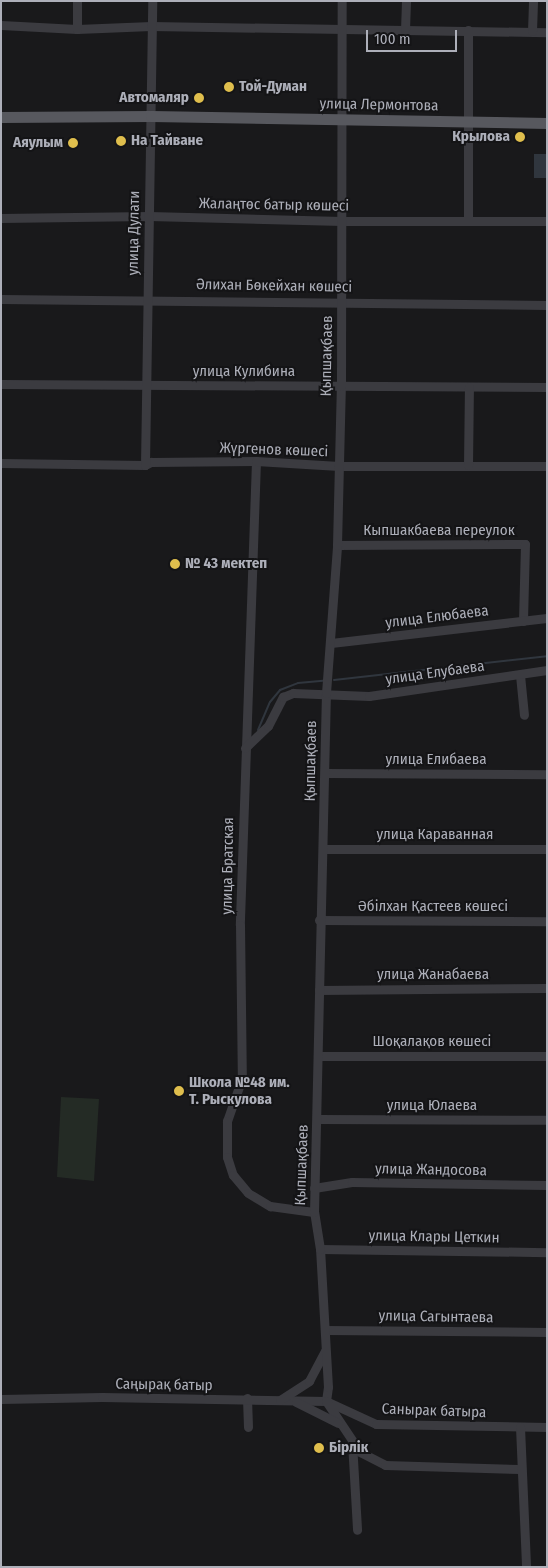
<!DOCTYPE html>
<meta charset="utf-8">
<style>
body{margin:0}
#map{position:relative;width:548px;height:1568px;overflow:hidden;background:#19191b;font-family:"Fira Sans Condensed",sans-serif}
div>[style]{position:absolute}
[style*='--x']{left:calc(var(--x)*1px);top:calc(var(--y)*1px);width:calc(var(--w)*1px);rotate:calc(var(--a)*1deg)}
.green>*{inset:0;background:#242b25}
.water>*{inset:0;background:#30363e}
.stream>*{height:2px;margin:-1px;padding:0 1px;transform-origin:1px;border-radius:1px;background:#30363e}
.minor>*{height:9px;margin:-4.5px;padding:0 4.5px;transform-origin:4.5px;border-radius:4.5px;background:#3b3b40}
.major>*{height:11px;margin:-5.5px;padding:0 5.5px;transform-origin:5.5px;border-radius:5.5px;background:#57585e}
.dots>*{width:14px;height:14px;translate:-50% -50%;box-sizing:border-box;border:2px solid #141416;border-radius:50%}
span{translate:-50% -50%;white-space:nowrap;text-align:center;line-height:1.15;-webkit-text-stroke:4px #141416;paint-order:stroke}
.poi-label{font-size:15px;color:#adafb9;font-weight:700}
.left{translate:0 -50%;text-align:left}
.right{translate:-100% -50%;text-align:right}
.street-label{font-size:15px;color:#adafb9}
.frame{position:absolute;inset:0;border:2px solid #adafb9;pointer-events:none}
.scale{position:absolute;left:366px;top:30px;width:91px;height:22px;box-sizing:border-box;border:2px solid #adafb9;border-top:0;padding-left:6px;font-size:15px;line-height:18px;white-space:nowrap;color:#adafb9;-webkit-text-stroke:4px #141416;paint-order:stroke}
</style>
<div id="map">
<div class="green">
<div style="clip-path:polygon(61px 1097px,99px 1099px,94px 1181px,57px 1177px)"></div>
</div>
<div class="water">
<div style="clip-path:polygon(534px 154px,547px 154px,547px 178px,534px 178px)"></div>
</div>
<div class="stream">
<div style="--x:334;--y:680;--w:214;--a:-6.4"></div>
<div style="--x:258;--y:730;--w:30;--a:-67"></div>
<div style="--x:270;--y:702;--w:16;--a:-50"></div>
<div style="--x:280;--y:690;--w:19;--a:-21"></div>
<div style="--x:298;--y:683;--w:25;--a:-5"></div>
</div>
<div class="minor">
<div style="--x:1;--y:25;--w:76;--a:3"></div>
<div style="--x:77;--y:29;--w:74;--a:-2.3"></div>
<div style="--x:151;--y:26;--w:396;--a:0.9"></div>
<div style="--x:77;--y:29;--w:28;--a:-90"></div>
<div style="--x:405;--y:30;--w:29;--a:-88"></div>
<div style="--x:468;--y:30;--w:191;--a:90"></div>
<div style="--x:532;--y:31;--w:30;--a:-88"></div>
<div style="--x:1;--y:218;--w:148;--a:-0.8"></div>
<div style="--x:149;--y:216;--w:193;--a:1.5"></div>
<div style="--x:342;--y:221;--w:205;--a:0"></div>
<div style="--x:1;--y:299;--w:546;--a:0.63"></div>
<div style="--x:1;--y:384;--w:546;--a:0.31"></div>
<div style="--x:256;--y:461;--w:464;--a:92"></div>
<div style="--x:240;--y:925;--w:153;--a:89.3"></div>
<div style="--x:242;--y:1078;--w:46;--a:109.2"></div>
<div style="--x:227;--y:1121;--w:36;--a:90"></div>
<div style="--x:227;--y:1157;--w:19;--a:72"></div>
<div style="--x:233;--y:1175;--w:23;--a:50"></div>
<div style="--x:248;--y:1193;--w:26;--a:31"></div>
<div style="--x:270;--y:1206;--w:44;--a:7.8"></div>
<div style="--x:1;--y:463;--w:144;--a:0.8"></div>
<div style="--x:145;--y:465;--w:7;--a:-27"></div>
<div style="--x:151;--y:462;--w:105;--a:-0.5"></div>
<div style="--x:256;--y:461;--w:83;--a:3.4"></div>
<div style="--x:339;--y:466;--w:208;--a:0"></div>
<div style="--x:145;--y:465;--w:464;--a:-89.1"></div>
<div style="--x:468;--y:465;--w:78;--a:-89.3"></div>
<div style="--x:337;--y:545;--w:188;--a:-0.3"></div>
<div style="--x:525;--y:544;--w:77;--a:91.5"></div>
<div style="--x:331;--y:643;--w:217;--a:-6.6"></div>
<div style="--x:520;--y:675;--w:40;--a:84.3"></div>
<div style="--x:245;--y:748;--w:32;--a:-44"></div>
<div style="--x:268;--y:726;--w:33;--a:-63"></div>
<div style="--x:283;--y:697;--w:11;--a:-22"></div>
<div style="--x:293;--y:693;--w:76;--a:2.3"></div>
<div style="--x:369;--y:696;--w:180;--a:-8.3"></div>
<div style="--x:325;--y:773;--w:222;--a:0.3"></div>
<div style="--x:324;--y:849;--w:223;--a:0"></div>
<div style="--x:319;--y:920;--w:228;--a:0.3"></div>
<div style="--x:319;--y:990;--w:228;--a:-0.5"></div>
<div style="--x:318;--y:1056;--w:229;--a:0"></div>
<div style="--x:317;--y:1119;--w:230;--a:0.2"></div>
<div style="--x:314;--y:1188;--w:38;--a:-9"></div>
<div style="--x:352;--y:1182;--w:195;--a:0.9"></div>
<div style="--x:320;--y:1249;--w:227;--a:0.8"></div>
<div style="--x:325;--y:1330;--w:222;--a:0.5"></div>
<div style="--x:247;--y:1398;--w:29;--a:88"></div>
<div style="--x:1;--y:1399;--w:101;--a:-1.1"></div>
<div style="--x:102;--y:1397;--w:224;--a:1"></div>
<div style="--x:326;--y:1401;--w:55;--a:24.7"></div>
<div style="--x:376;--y:1424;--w:171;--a:1"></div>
<div style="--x:280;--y:1400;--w:35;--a:-33"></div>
<div style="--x:309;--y:1381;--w:34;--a:-62"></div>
<div style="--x:326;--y:1401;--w:14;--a:-82"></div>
<div style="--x:328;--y:1387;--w:138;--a:-93.3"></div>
<div style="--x:320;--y:1249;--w:37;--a:-99"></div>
<div style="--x:314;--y:1212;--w:519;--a:-88.68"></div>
<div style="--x:326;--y:693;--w:148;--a:-85.7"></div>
<div style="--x:337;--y:545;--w:159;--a:-88.6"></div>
<div style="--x:341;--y:386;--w:385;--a:-89.9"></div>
<div style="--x:326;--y:1401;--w:61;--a:56.3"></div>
<div style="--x:360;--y:1452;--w:28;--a:27"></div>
<div style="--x:385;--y:1465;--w:135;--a:1.7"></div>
<div style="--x:296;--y:1402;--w:47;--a:26.6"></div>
<div style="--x:520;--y:1427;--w:140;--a:87.5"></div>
<div style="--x:352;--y:1442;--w:88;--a:86.7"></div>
</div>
<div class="major">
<div style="--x:1;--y:117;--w:150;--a:-0.4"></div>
<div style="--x:151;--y:116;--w:396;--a:1"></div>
</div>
<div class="dots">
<div style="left:229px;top:87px;background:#dfbe4d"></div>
<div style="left:199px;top:98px;background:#dfbe4d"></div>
<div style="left:520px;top:137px;background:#dfbe4d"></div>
<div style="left:121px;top:141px;background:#dfbe4d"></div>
<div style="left:73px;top:143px;background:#dfbe4d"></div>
<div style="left:175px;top:564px;background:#dfbe4d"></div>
<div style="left:179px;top:1091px;background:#dfbe4d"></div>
<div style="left:319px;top:1448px;background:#dfbe4d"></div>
</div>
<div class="poi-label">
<span class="left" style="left:239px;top:87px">Той-Думан</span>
<span class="right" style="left:189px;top:98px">Автомаляр</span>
<span class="right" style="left:510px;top:137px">Крылова</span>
<span class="left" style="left:131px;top:141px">На Тайване</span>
<span class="right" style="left:63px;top:143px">Аяулым</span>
<span class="left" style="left:185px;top:564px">№ 43 мектеп</span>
<span class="left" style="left:189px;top:1091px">Школа №48 им.<br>Т. Рыскулова</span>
<span class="left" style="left:329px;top:1448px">Бірлік</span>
</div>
<div class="street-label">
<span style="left:379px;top:105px;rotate:1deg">улица Лермонтова</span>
<span style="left:274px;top:205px;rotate:1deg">Жалаңтөс батыр көшесі</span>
<span style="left:134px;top:233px;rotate:-89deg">улица Дулати</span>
<span style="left:274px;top:286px;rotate:1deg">Әлихан Бөкейхан көшесі</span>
<span style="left:327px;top:356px;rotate:-89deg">Қыпшақбаев</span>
<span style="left:244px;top:372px">улица Кулибина</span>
<span style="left:274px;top:450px;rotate:2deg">Жүргенов көшесі</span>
<span style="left:439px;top:531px">Кыпшакбаева переулок</span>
<span style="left:437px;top:617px;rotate:-7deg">улица Елюбаева</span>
<span style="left:435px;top:673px;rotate:-8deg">улица Елубаева</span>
<span style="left:436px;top:760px">улица Елибаева</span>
<span style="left:311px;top:761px;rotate:-89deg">Қыпшақбаев</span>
<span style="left:435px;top:835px">улица Караванная</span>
<span style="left:228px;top:866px;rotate:-89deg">улица Братская</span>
<span style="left:433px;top:907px">Әбілхан Қастеев көшесі</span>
<span style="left:433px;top:975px">улица Жанабаева</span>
<span style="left:432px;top:1042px">Шоқалақов көшесі</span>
<span style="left:432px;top:1106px">улица Юлаева</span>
<span style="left:302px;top:1165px;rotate:-88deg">Қыпшақбаев</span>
<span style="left:431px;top:1170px;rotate:1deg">улица Жандосова</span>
<span style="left:434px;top:1237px;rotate:1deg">улица Клары Цеткин</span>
<span style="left:436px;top:1317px;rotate:1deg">улица Сагынтаева</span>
<span style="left:164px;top:1385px;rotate:1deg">Саңырақ батыр</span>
<span style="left:434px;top:1411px;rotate:2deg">Санырак батыра</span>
</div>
<div class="frame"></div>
<div class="scale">100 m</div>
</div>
